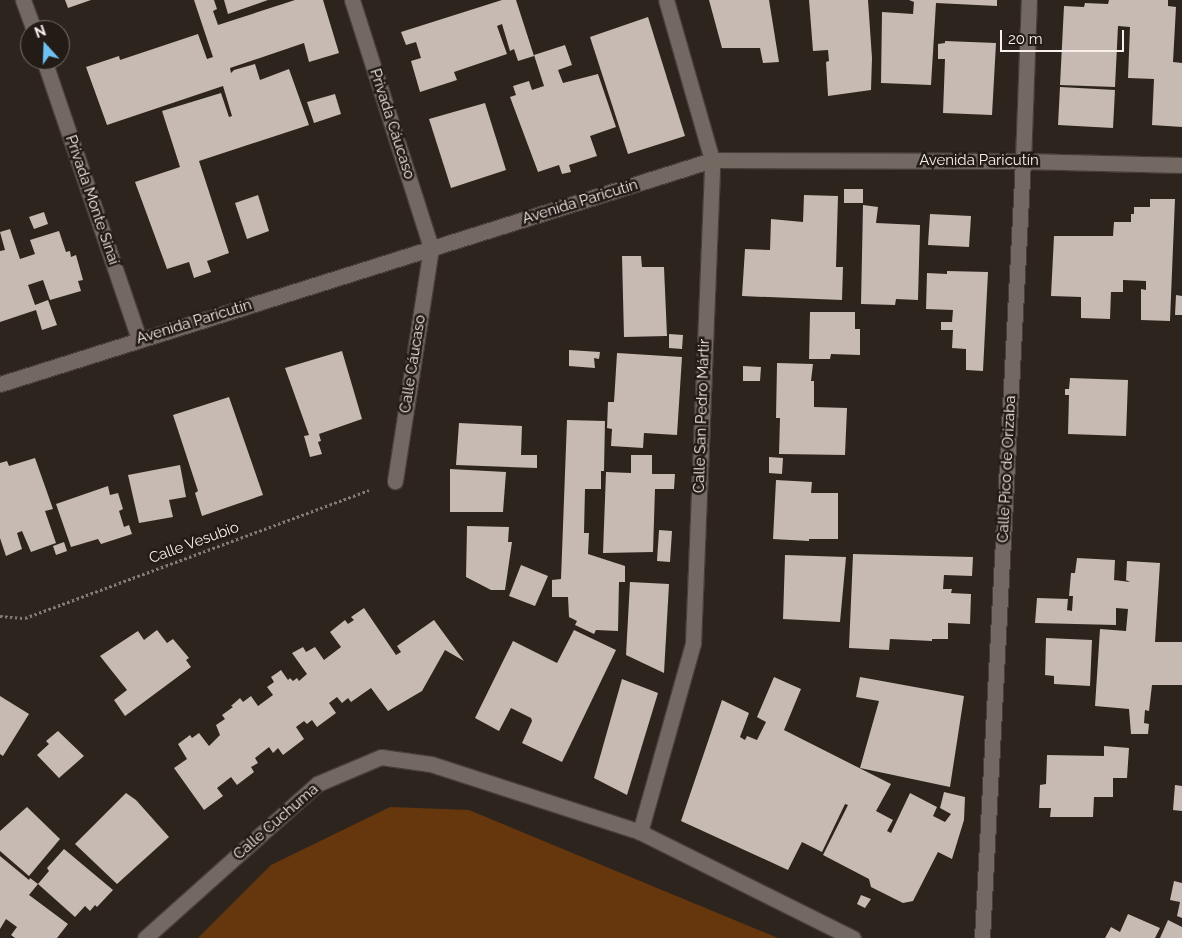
<!DOCTYPE html>
<meta charset="utf-8">
<style>
body{margin:0}
#map{position:relative;width:1182px;height:938px;overflow:hidden;background:#2d241e;font-family:Raleway,sans-serif}
div>[style]{position:absolute}
[style*='--x']{left:calc(var(--x)*1px);top:calc(var(--y)*1px);width:calc(var(--w)*1px);rotate:calc(var(--a)*1deg)}
.green>*{inset:0;background:#66360d}
.building>*{inset:0;background:#c6bab2}
.path>*{height:3px;margin-top:-1.5px;transform-origin:0;background:repeating-linear-gradient(90deg,#827a75 0 2.5px,transparent 0 5px)}
.roads{filter:drop-shadow(1px 0 #473f3a) drop-shadow(-1px 0 #473f3a) drop-shadow(0 1px #473f3a) drop-shadow(0 -1px #473f3a)}
.minor>*{height:15px;margin:-7.5px;padding:0 7.5px;transform-origin:7.5px;border-radius:7.5px;background:#746962}
span{translate:-50% -50%;white-space:nowrap;text-align:center;line-height:1.15;-webkit-text-stroke:5px #231b15;paint-order:stroke}
.street-label{font-size:15px;color:#f7f0ec}
.north{position:absolute;left:20px;top:20px;width:50px;height:50px;box-sizing:border-box;background:#231b15;border:1px solid #78706b;border-radius:50%;rotate:340deg;font-size:14px;font-weight:700;line-height:20px;text-align:center;color:#f7f0ec}
.north::after{content:'';display:block;margin:auto;width:18px;height:22px;background:#6dc2f3;clip-path:polygon(50% 0,100% 100%,50% 72%,0 100%)}
.scale{position:absolute;left:1000px;top:30px;width:124px;height:22px;box-sizing:border-box;border:2px solid #f7f0ec;border-top:0;padding-left:6px;font-size:15px;line-height:18px;white-space:nowrap;color:#f7f0ec;-webkit-text-stroke:4px #231b15;paint-order:stroke}
</style>
<div id="map">
<div class="green">
<div style="clip-path:polygon(390px 807px,469px 810px,778px 938px,198px 938px,271px 865px)"></div>
</div>
<div class="building">
<div style="clip-path:polygon(65px 0,91px 0,68px 8px)"></div>
<div style="clip-path:polygon(194px 0,214px 0,217px 9px,213px 11px,218px 25px,295px 0,323px 0,339px 53px,309px 62px,304px 43px,230px 68px,231px 73px,234px 70px,255px 64px,260px 80px,289px 69px,309px 125px,199px 161px,229px 253px,207px 261px,211px 272px,194px 278px,189px 262px,167px 269px,135px 182px,180px 167px,162px 111px,221px 93px,229px 117px,232px 116px,223px 86px,107px 125px,86px 67px,119px 56px,120px 60px,198px 34px,207px 59px,213px 57px)"></div>
<div style="clip-path:polygon(224px 0,268px 0,228px 14px)"></div>
<div style="clip-path:polygon(502px 0,516px 0,534px 56px,518px 61px,514px 49px,510px 51px,502px 24px,497px 26px,507px 54px,454px 72px,457px 80px,420px 92px,411px 61px,421px 58px,416px 42px,406px 45px,401px 32px)"></div>
<div style="clip-path:polygon(709px 0,769px 0,779px 62px,763px 63px,760px 48px,722px 48px)"></div>
<div style="clip-path:polygon(809px 0,868px 0,872px 58px,871px 90px,828px 96px,826px 62px,829px 61px,828px 50px,813px 51px)"></div>
<div style="clip-path:polygon(909px 0,997px 0,997px 6px,936px 3px,931px 85px,881px 83px,882px 12px,913px 14px,914px 2px)"></div>
<div style="clip-path:polygon(1109px 0,1168px 0,1168px 6px,1176px 7px,1173px 62px,1182px 63px,1182px 127px,1152px 125px,1154px 79px,1128px 78px,1130px 27px,1118px 26px,1115px 87px,1060px 85px,1064px 6px,1084px 7px,1085px 3px,1108px 4px)"></div>
<div style="clip-path:polygon(648px 17px,685px 136px,628px 154px,590px 37px)"></div>
<div style="clip-path:polygon(945px 41px,996px 43px,992px 115px,943px 113px,945px 59px,938px 59px,938px 44px,945px 43px)"></div>
<div style="clip-path:polygon(565px 45px,572px 65px,558px 70px,563px 83px,598px 74px,616px 127px,590px 136px,597px 156px,569px 165px,571px 172px,562px 174px,559px 165px,538px 172px,510px 97px,516px 95px,513px 86px,529px 81px,532px 90px,544px 86px,534px 55px)"></div>
<div style="clip-path:polygon(1060px 87px,1115px 90px,1113px 128px,1058px 125px)"></div>
<div style="clip-path:polygon(335px 94px,341px 114px,314px 123px,307px 102px)"></div>
<div style="clip-path:polygon(485px 103px,506px 170px,451px 188px,429px 119px)"></div>
<div style="clip-path:polygon(844px 189px,863px 189px,863px 203px,844px 203px)"></div>
<div style="clip-path:polygon(258px 195px,269px 231px,247px 239px,235px 203px)"></div>
<div style="clip-path:polygon(804px 195px,838px 196px,836px 267px,843px 267px,842px 300px,742px 296px,745px 249px,770px 250px,771px 219px,803px 222px)"></div>
<div style="clip-path:polygon(1150px 199px,1175px 199px,1170px 321px,1141px 320px,1141px 289px,1146px 290px,1146px 281px,1123px 280px,1123px 292px,1111px 292px,1110px 319px,1081px 318px,1081px 297px,1051px 296px,1054px 236px,1113px 236px,1114px 222px,1131px 222px,1131px 214px,1134px 214px,1134px 207px,1150px 207px)"></div>
<div style="clip-path:polygon(863px 205px,878px 207px,876px 223px,920px 225px,918px 300px,896px 299px,895px 305px,861px 304px)"></div>
<div style="clip-path:polygon(44px 212px,48px 224px,34px 229px,29px 217px)"></div>
<div style="clip-path:polygon(930px 214px,971px 216px,969px 247px,928px 245px)"></div>
<div style="clip-path:polygon(10px 229px,20px 259px,35px 254px,30px 240px,59px 231px,66px 252px,70px 251px,71px 257px,76px 255px,83px 280px,78px 281px,81px 291px,50px 300px,43px 280px,28px 285px,35px 305px,48px 300px,57px 325px,42px 330px,36px 310px,0 322px,0 251px,5px 250px,0 232px)"></div>
<div style="clip-path:polygon(622px 256px,641px 256px,642px 267px,664px 267px,667px 336px,624px 337px)"></div>
<div style="clip-path:polygon(947px 271px,988px 272px,983px 371px,966px 370px,966px 349px,952px 348px,953px 330px,941px 330px,941px 322px,952px 322px,953px 310px,926px 309px,927px 273px,947px 274px)"></div>
<div style="clip-path:polygon(1176px 295px,1182px 296px,1182px 315px,1175px 315px)"></div>
<div style="clip-path:polygon(810px 312px,855px 312px,855px 329px,860px 329px,860px 355px,831px 354px,830px 359px,809px 359px)"></div>
<div style="clip-path:polygon(669px 334px,683px 335px,682px 349px,669px 348px)"></div>
<div style="clip-path:polygon(569px 350px,600px 352px,599px 359px,594px 358px,595px 368px,569px 366px)"></div>
<div style="clip-path:polygon(342px 351px,362px 419px,319px 434px,321px 441px,318px 442px,322px 454px,310px 457px,304px 436px,309px 435px,285px 368px)"></div>
<div style="clip-path:polygon(617px 353px,682px 357px,677px 435px,644px 433px,643px 448px,611px 446px,612px 429px,607px 428px,608px 402px,614px 402px)"></div>
<div style="clip-path:polygon(777px 363px,813px 364px,811px 381px,814px 381px,814px 407px,847px 408px,845px 455px,779px 454px,780px 418px,776px 418px)"></div>
<div style="clip-path:polygon(743px 366px,761px 367px,760px 381px,743px 381px)"></div>
<div style="clip-path:polygon(1070px 378px,1128px 380px,1126px 436px,1068px 434px,1069px 395px,1065px 395px,1065px 389px,1069px 389px)"></div>
<div style="clip-path:polygon(229px 397px,263px 495px,202px 516px,195px 493px,198px 491px,173px 415px)"></div>
<div style="clip-path:polygon(567px 420px,605px 421px,604px 471px,601px 471px,601px 489px,585px 489px,584px 533px,589px 533px,588px 554px,625px 566px,625px 582px,619px 582px,618px 631px,596px 630px,594px 634px,575px 625px,577px 621px,569px 617px,568px 597px,552px 597px,552px 580px,561px 579px)"></div>
<div style="clip-path:polygon(459px 423px,522px 426px,521px 455px,537px 455px,537px 468px,456px 465px)"></div>
<div style="clip-path:polygon(631px 455px,652px 455px,652px 474px,675px 474px,674px 489px,655px 489px,653px 552px,603px 553px,606px 472px,631px 473px)"></div>
<div style="clip-path:polygon(769px 457px,783px 458px,782px 474px,769px 473px)"></div>
<div style="clip-path:polygon(35px 458px,53px 509px,45px 511px,56px 543px,31px 552px,22px 531px,17px 533px,22px 549px,6px 556px,0 538px,0 463px,7px 461px,9px 466px)"></div>
<div style="clip-path:polygon(180px 465px,186px 497px,169px 500px,173px 517px,139px 523px,128px 475px)"></div>
<div style="clip-path:polygon(450px 469px,506px 472px,503px 512px,450px 512px)"></div>
<div style="clip-path:polygon(776px 480px,812px 482px,811px 493px,838px 493px,838px 539px,809px 539px,809px 541px,773px 539px)"></div>
<div style="clip-path:polygon(108px 486px,110px 495px,118px 493px,123px 509px,119px 511px,124px 527px,129px 525px,132px 534px,101px 544px,98px 539px,71px 547px,56px 504px)"></div>
<div style="clip-path:polygon(467px 526px,509px 527px,508px 542px,512px 542px,505px 590px,491px 590px,466px 577px)"></div>
<div style="clip-path:polygon(659px 530px,672px 531px,670px 562px,657px 561px)"></div>
<div style="clip-path:polygon(64px 542px,67px 551px,56px 555px,53px 546px)"></div>
<div style="clip-path:polygon(853px 554px,973px 557px,972px 576px,944px 575px,943px 589px,952px 589px,951px 593px,971px 594px,970px 624px,948px 623px,948px 639px,932px 639px,932px 641px,890px 639px,889px 650px,849px 648px)"></div>
<div style="clip-path:polygon(785px 555px,846px 557px,840px 622px,783px 619px)"></div>
<div style="clip-path:polygon(1077px 558px,1115px 560px,1114px 580px,1130px 582px,1126px 580px,1127px 561px,1160px 563px,1155px 642px,1182px 642px,1182px 685px,1152px 685px,1149px 711px,1145px 710px,1144px 723px,1149px 724px,1148px 734px,1131px 734px,1129px 709px,1095px 706px,1100px 629px,1126px 631px,1128px 609px,1116px 608px,1116px 625px,1035px 623px,1037px 598px,1068px 599px,1067px 610px,1072px 611px,1073px 596px,1069px 596px,1071px 573px,1075px 573px)"></div>
<div style="clip-path:polygon(521px 565px,548px 576px,535px 606px,509px 596px)"></div>
<div style="clip-path:polygon(630px 582px,669px 584px,664px 673px,626px 655px)"></div>
<div style="clip-path:polygon(364px 608px,396px 655px,401px 652px,397px 646px,434px 620px,464px 661px,445px 650px,422px 691px,388px 711px,371px 688px,351px 702px,348px 698px,342px 703px,337px 697px,329px 703px,336px 713px,317px 727px,312px 720px,307px 724px,304px 721px,296px 727px,304px 739px,283px 755px,278px 748px,273px 753px,269px 747px,255px 758px,258px 763px,251px 767px,254px 772px,237px 785px,231px 777px,217px 788px,223px 796px,204px 810px,174px 768px,187px 759px,178px 744px,190px 735px,192px 738px,199px 733px,209px 746px,220px 735px,216px 725px,225px 719px,222px 715px,233px 707px,231px 706px,240px 698px,243px 702px,251px 696px,258px 706px,273px 695px,267px 687px,274px 682px,271px 677px,281px 670px,288px 680px,290px 678px,293px 681px,297px 678px,299px 681px,307px 674px,292px 653px,303px 647px,306px 652px,315px 647px,324px 660px,341px 647px,330px 632px,345px 620px,348px 624px,354px 620px,351px 617px)"></div>
<div style="clip-path:polygon(157px 630px,167px 643px,173px 639px,189px 658px,186px 660px,191px 667px,125px 716px,114px 700px,127px 690px,100px 656px,138px 631px,144px 640px)"></div>
<div style="clip-path:polygon(574px 630px,616px 650px,562px 762px,522px 743px,532px 721px,531px 718px,511px 708px,499px 731px,475px 718px,513px 641px,557px 663px)"></div>
<div style="clip-path:polygon(1046px 638px,1092px 640px,1090px 686px,1054px 684px,1054px 676px,1045px 675px)"></div>
<div style="clip-path:polygon(774px 677px,801px 689px,784px 730px,891px 784px,876px 811px,893px 820px,887px 831px,891px 833px,910px 793px,937px 807px,933px 816px,945px 822px,951px 814px,940px 808px,944px 792px,965px 797px,964px 820px,952px 859px,938px 852px,913px 901px,903px 903px,871px 887px,869px 879px,823px 855px,848px 805px,845px 804px,822px 852px,802px 842px,788px 870px,681px 821px,722px 700px,749px 713px,740px 737px,745px 740px,747px 736px,757px 740px,766px 722px,757px 717px)"></div>
<div style="clip-path:polygon(860px 677px,964px 696px,950px 787px,860px 768px,879px 701px,856px 697px)"></div>
<div style="clip-path:polygon(622px 679px,658px 693px,627px 795px,594px 778px)"></div>
<div style="clip-path:polygon(0 696px,29px 714px,3px 756px,0 754px)"></div>
<div style="clip-path:polygon(58px 731px,84px 756px,59px 778px,37px 755px,49px 744px,46px 741px)"></div>
<div style="clip-path:polygon(1104px 746px,1129px 748px,1127px 778px,1113px 778px,1113px 797px,1094px 797px,1093px 817px,1050px 817px,1051px 808px,1039px 808px,1040px 785px,1046px 784px,1047px 755px,1104px 756px)"></div>
<div style="clip-path:polygon(1175px 785px,1182px 786px,1182px 811px,1173px 810px)"></div>
<div style="clip-path:polygon(126px 793px,136px 800px,169px 837px,117px 884px,75px 844px)"></div>
<div style="clip-path:polygon(27px 807px,60px 839px,29px 876px,0 851px,0 831px)"></div>
<div style="clip-path:polygon(64px 849px,113px 890px,97px 907px,95px 905px,90px 911px,85px 906px,75px 917px,38px 884px,49px 871px,47px 868px)"></div>
<div style="clip-path:polygon(0 856px,29px 880px,30px 878px,38px 884px,29px 895px,68px 924px,57px 938px,15px 938px,11px 935px,17px 927px,6px 919px,0 929px)"></div>
<div style="clip-path:polygon(1174px 881px,1182px 883px,1182px 918px,1177px 916px,1180px 902px,1170px 900px)"></div>
<div style="clip-path:polygon(861px 895px,871px 899px,865px 908px,857px 904px)"></div>
<div style="clip-path:polygon(1128px 914px,1160px 928px,1155px 938px,1105px 938px,1111px 927px,1120px 932px)"></div>
<div style="clip-path:polygon(1168px 920px,1182px 927px,1182px 938px,1160px 938px)"></div>
</div>
<div class="path">
<div style="--x:0;--y:616;--w:25;--a:5"></div>
<div style="--x:25;--y:618;--w:367;--a:-20.4"></div>
</div>
<div class="roads">
<div class="minor">
<div style="--x:23;--y:0;--w:32;--a:70"></div>
<div style="--x:352;--y:0;--w:260;--a:72.3"></div>
<div style="--x:431;--y:248;--w:236;--a:98.8"></div>
<div style="--x:44;--y:60;--w:295;--a:71.2"></div>
<div style="--x:0;--y:384;--w:746;--a:-17.46"></div>
<div style="--x:712;--y:160;--w:311;--a:0.2"></div>
<div style="--x:1023;--y:161;--w:159;--a:1.4"></div>
<div style="--x:640;--y:832;--w:196;--a:-74.3"></div>
<div style="--x:693;--y:643;--w:483;--a:-87.7"></div>
<div style="--x:712;--y:160;--w:166;--a:-106"></div>
<div style="--x:145;--y:938;--w:231;--a:-41.8"></div>
<div style="--x:317;--y:784;--w:69;--a:-22.9"></div>
<div style="--x:381;--y:757;--w:50;--a:8"></div>
<div style="--x:431;--y:764;--w:220;--a:18"></div>
<div style="--x:640;--y:832;--w:238;--a:26.5"></div>
<div style="--x:982;--y:938;--w:778;--a:-86.98"></div>
<div style="--x:1023;--y:161;--w:161;--a:-87.9"></div>
</div>
</div>
<div class="street-label">
<span style="left:392px;top:124px;rotate:72deg">Privada Cáucaso</span>
<span style="left:979px;top:161px">Avenida Paricutín</span>
<span style="left:92px;top:200px;rotate:71deg">Privada Monte Sinaí</span>
<span style="left:580px;top:202px;rotate:-17deg">Avenida Paricutín</span>
<span style="left:194px;top:322px;rotate:-17deg">Avenida Paricutín</span>
<span style="left:413px;top:364px;rotate:-81deg">Calle Cáucaso</span>
<span style="left:702px;top:416px;rotate:-88deg">Calle San Pedro Mártir</span>
<span style="left:1007px;top:469px;rotate:-87deg">Calle Pico de Orizaba</span>
<span style="left:194px;top:543px;rotate:-20deg">Calle Vesubio</span>
<span style="left:276px;top:822px;rotate:-41deg">Calle Cuchuma</span>
</div>
<div class="north">N</div>
<div class="scale">20 m</div>
</div>
